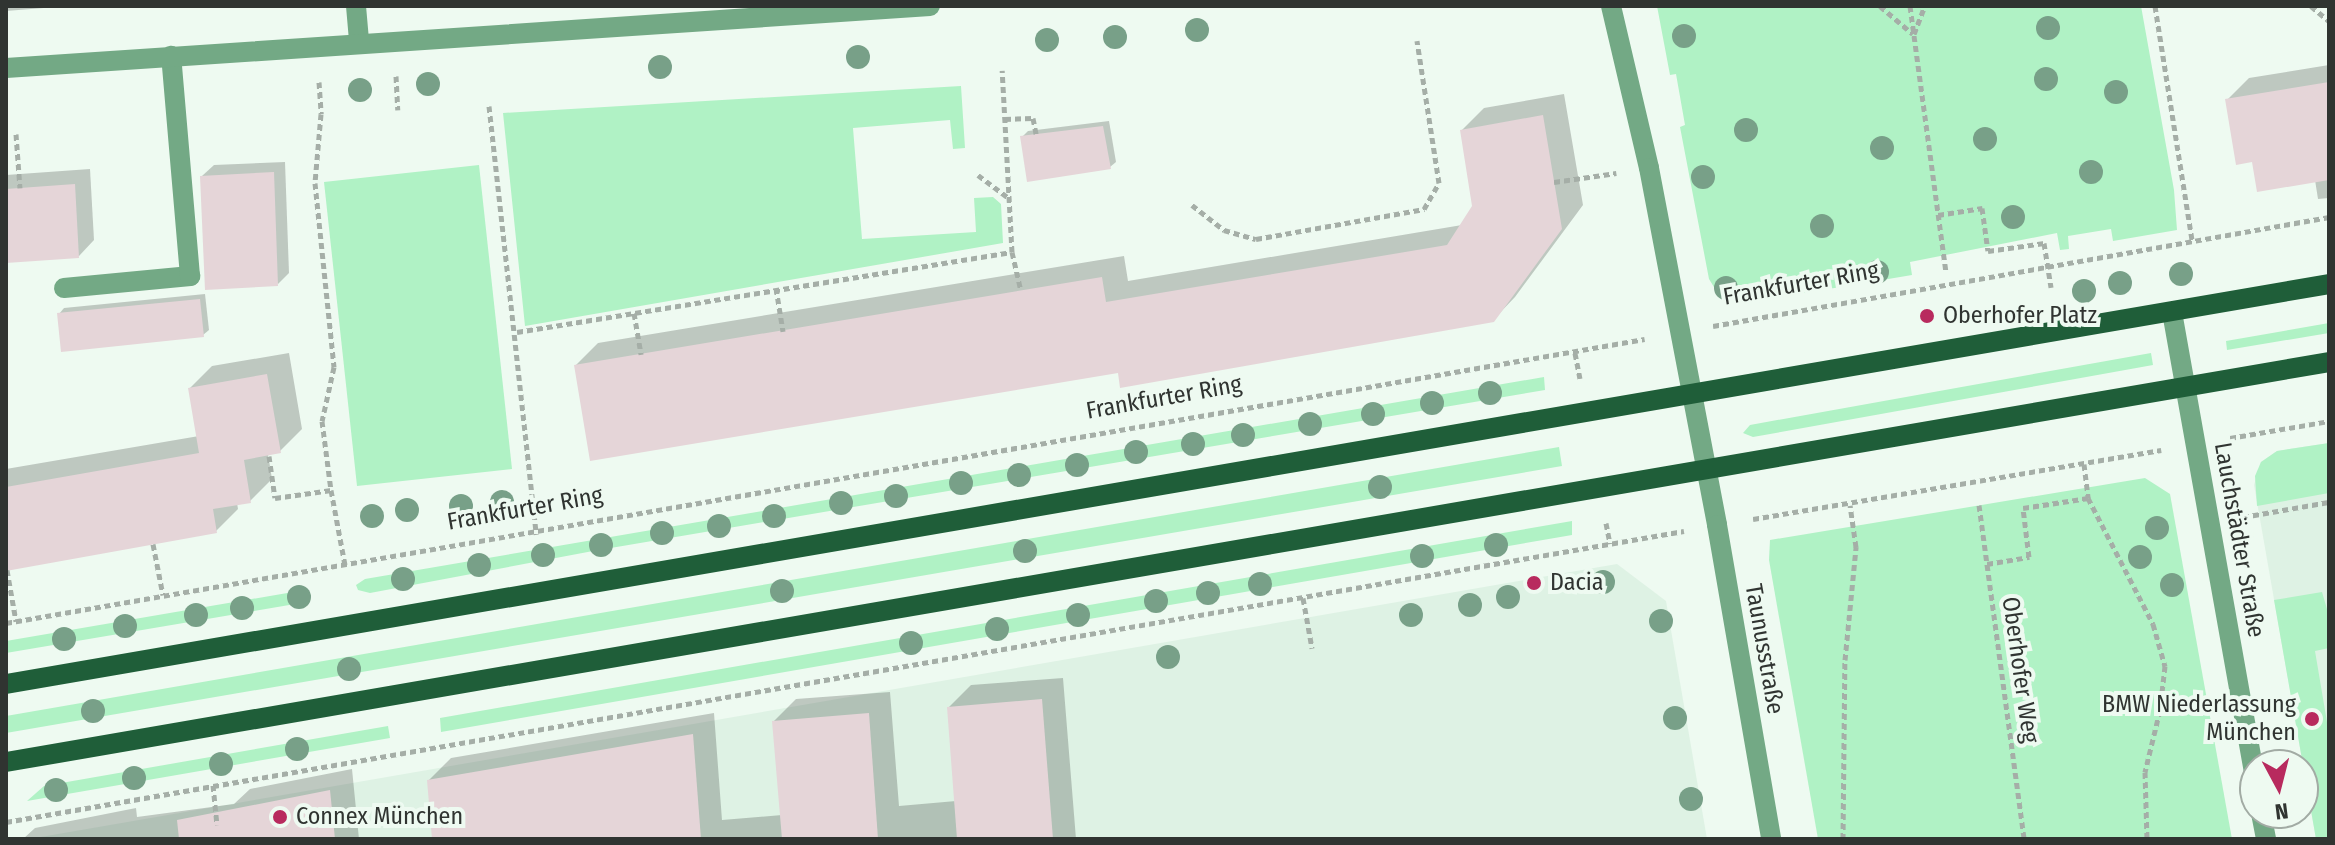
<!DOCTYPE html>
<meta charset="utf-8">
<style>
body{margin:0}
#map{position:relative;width:2335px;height:845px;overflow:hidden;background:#eefaf1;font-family:"Fira Sans Condensed",sans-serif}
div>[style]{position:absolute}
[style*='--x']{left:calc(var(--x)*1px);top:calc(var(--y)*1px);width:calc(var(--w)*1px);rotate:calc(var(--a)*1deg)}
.built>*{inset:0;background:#def2e4}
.green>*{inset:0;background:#b0f2c5}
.shadow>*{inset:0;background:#0003}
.building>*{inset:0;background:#e5d5d8}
.path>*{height:5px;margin-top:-2.5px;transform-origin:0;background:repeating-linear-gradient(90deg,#a5aea7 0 6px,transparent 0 10px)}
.service>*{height:20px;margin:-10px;padding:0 10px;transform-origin:10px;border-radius:10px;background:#73a985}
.minor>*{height:20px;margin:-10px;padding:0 10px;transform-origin:10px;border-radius:10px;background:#73a985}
.primary>*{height:20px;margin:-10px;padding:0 10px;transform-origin:10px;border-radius:10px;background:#1f5e39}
.trees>*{width:24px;height:24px;margin:-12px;border-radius:50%;background:#78a088}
.dots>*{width:22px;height:22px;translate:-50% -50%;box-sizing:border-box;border:4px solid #eefaf1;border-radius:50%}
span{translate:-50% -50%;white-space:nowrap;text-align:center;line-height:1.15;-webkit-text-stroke:8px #eefaf1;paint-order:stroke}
.street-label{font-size:24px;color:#303431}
.poi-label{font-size:24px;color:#303431}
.left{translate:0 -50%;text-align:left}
.right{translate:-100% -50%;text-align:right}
.frame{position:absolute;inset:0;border:8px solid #303431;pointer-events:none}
.north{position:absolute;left:2239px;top:749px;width:80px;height:80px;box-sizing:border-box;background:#eefaf1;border:2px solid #a2aba4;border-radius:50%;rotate:173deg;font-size:22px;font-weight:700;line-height:32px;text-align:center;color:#303431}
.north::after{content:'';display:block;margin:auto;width:28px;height:36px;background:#b82a5e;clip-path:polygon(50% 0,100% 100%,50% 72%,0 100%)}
</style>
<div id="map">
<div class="built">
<div style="clip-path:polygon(2329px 443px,2329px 839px,2316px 839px,2254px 485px,2261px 462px,2277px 451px)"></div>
<div style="clip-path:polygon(1617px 564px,1666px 601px,1707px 839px,29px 839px)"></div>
</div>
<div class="green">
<div style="clip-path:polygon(1657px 6px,2141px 6px,2174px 190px,2177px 230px,2113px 241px,2111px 229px,2068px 236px,2069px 249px,2060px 250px,2057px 233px,1910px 262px,1912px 275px,1758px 301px,1732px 300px,1717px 292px,1709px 279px,1680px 127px,1685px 125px,1676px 74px,1670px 75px)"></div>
<div style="clip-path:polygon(961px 86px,965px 148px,953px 149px,950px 120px,853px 128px,862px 239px,976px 232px,974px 198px,993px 197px,1001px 204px,1003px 243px,525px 326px,503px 113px)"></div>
<div style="clip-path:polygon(479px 165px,512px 469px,357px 486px,324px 182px)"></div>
<div style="clip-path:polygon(2329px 323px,2329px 333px,2227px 350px,2226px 341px)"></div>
<div style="clip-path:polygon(2151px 353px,2153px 365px,1753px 437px,1743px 433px,1750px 425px)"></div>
<div style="clip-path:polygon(1544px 377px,1545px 390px,593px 551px,370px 593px,358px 590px,356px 585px,365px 579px)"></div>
<div style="clip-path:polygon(2329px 443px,2329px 493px,2257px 506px,2255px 476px,2261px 462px,2277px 451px)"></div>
<div style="clip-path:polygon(1559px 447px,1562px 466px,6px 733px,6px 716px)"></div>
<div style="clip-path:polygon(2145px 478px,2170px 494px,2232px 839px,1818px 839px,1769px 560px,1770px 540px)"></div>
<div style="clip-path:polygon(1572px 521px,1572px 535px,441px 732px,440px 718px)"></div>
<div style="clip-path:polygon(299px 591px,309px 593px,309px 597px,301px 603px,6px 653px,6px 641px)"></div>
<div style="clip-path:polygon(2322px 592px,2329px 616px,2329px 648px,2315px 651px,2329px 734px,2329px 839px,2316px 839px,2274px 600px)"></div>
<div style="clip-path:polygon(388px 726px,390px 738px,27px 801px,44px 786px)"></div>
</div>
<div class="shadow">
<div style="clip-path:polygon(6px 6px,69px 6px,6px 11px)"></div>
<div style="clip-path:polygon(2329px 65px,2329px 198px,2318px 199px,2315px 180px,2254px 160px,2227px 100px,2249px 78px)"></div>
<div style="clip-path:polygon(1564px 94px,1583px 205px,1515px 297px,1493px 320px,1119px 371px,576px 365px,598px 343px,1124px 256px,1128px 281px,1462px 225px,1474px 206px,1462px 130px,1484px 108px)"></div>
<div style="clip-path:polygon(1109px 121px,1116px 162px,1110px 167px,1022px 137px,1028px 131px)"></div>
<div style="clip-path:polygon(285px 162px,289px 273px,278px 284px,202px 176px,214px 165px)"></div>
<div style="clip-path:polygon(90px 169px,94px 240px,79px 256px,6px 261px,6px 175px)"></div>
<div style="clip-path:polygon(205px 294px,209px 330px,203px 335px,59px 314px,64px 308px)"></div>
<div style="clip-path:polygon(289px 353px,302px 429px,280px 451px,268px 454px,272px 479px,250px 501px,237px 503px,238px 509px,216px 531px,6px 567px,6px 469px,199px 436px,190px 388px,212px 366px)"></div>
<div style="clip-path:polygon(1063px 678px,1076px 839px,434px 839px,429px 780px,451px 758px,714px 713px,722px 820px,782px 815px,774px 721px,796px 699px,890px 692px,899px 806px,956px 801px,949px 707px,971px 685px)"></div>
<div style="clip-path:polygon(352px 769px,359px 839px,23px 839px,35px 828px,136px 808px,137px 817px,234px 804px,250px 789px)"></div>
</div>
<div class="building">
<div style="clip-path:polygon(2329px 82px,2329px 180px,2257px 192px,2252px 162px,2236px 165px,2225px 99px)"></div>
<div style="clip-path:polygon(1543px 115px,1562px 229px,1494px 322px,1120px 388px,1118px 373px,590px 461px,574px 365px,1102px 277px,1106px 302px,1447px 245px,1472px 206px,1460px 130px)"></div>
<div style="clip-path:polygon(1103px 126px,1111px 169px,1027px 182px,1020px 136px)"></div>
<div style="clip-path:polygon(274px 172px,278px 286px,205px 290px,200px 176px)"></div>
<div style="clip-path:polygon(75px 184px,79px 258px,6px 263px,6px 189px)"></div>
<div style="clip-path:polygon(200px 299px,204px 337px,61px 352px,57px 313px)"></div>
<div style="clip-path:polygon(267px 374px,281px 453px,244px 460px,251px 503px,213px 509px,217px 533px,6px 571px,6px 487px,199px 453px,188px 388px)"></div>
<div style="clip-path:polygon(1042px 699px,1053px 839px,957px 839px,947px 707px)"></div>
<div style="clip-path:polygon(869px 713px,878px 839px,782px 839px,772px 721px)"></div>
<div style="clip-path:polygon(693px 734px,701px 839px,432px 839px,427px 780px)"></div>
<div style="clip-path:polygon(330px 790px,335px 839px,179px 839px,177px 820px)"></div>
</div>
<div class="path">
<div style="--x:1880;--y:6;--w:43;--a:40.3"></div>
<div style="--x:1910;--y:6;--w:269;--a:82.3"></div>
<div style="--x:2155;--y:6;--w:237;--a:81"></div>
<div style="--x:2311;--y:6;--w:23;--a:40"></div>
<div style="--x:1914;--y:34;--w:30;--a:-69"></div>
<div style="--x:396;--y:76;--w:34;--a:87"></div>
<div style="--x:319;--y:82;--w:32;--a:86"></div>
<div style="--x:321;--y:114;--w:69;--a:95"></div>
<div style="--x:315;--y:183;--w:185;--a:84.1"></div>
<div style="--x:334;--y:367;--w:55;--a:102.5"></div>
<div style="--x:322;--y:421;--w:70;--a:82.6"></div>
<div style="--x:489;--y:106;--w:431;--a:83.7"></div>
<div style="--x:1005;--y:119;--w:28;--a:-2"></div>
<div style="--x:1033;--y:118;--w:16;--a:79"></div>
<div style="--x:16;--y:134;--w:54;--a:85.8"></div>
<div style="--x:978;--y:175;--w:38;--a:37"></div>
<div style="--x:1554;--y:182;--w:63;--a:-8.3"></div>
<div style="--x:1192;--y:205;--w:41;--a:38"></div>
<div style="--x:1224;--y:230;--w:33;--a:16"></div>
<div style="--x:1256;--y:239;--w:171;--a:-10.1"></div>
<div style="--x:1424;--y:209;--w:30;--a:-60"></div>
<div style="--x:1439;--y:183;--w:144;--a:-98.8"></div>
<div style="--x:1938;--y:215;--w:45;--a:-9"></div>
<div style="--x:1982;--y:208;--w:43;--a:82.1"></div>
<div style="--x:1988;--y:251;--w:57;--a:-8.1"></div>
<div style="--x:2044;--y:243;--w:45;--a:81"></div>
<div style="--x:1012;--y:252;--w:39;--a:77"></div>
<div style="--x:776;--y:288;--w:44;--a:80.8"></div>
<div style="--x:634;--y:313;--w:42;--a:80.3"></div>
<div style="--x:1713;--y:326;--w:626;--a:-10.03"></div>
<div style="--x:517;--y:332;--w:501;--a:-9.18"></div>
<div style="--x:1012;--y:252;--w:182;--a:-93.1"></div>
<div style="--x:1575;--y:353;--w:26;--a:79"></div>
<div style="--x:2230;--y:438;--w:100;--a:-9.7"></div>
<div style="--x:269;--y:456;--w:42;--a:81.9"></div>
<div style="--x:275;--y:498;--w:57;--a:-8.1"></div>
<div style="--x:331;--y:490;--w:76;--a:79.4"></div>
<div style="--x:2084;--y:464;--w:34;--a:83"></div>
<div style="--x:2088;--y:498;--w:142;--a:62.7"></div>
<div style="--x:2153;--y:624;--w:44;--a:74.1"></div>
<div style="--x:2165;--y:666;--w:44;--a:96.5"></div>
<div style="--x:2160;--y:710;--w:64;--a:103.6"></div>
<div style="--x:2145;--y:772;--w:67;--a:88.3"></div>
<div style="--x:1979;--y:505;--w:337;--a:82.3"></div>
<div style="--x:2243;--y:517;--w:87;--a:-9.9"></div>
<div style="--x:1753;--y:519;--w:414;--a:-9.6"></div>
<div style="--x:1606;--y:523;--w:21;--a:79"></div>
<div style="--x:153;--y:544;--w:52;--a:78.9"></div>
<div style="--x:1987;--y:564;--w:43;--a:-9.5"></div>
<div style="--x:2029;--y:557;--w:49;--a:-97"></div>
<div style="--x:2023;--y:508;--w:66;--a:-8.7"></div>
<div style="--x:7;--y:570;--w:52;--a:80"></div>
<div style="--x:1303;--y:598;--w:51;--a:79.8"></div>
<div style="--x:6;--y:623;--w:1663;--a:-9.83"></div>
<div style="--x:213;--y:785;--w:40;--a:84.3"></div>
<div style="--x:6;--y:822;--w:1703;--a:-9.84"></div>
<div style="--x:1843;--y:839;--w:179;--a:-89.4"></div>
<div style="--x:1845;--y:660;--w:114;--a:-84.4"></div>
<div style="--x:1856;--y:547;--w:42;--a:-98.1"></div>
</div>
<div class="service">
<div style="--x:64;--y:288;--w:127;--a:-5.4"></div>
<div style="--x:190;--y:276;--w:221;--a:-94.9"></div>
</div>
<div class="minor">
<div style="--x:356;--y:6;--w:37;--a:85"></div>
<div style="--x:1611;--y:6;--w:166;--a:76.8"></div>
<div style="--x:1649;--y:168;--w:363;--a:79.2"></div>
<div style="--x:1717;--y:525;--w:319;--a:80.2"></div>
<div style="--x:6;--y:68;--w:926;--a:-3.84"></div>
<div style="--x:2172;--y:312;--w:472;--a:79.9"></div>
<div style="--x:2261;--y:813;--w:26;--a:79"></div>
</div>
<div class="primary">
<div style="--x:6;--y:684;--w:2357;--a:-9.77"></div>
<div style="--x:6;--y:762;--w:2357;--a:-9.77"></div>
</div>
<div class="trees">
<div style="left:2048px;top:28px"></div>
<div style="left:1197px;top:30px"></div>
<div style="left:1684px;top:36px"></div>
<div style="left:1115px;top:37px"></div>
<div style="left:1047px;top:40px"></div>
<div style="left:858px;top:57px"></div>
<div style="left:660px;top:67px"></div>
<div style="left:2046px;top:79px"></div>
<div style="left:428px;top:84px"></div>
<div style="left:360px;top:90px"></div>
<div style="left:2116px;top:92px"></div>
<div style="left:1746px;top:130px"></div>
<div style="left:1985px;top:139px"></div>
<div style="left:1882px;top:148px"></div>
<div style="left:2091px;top:172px"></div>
<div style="left:1703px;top:177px"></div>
<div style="left:2013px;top:217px"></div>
<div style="left:1822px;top:226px"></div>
<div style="left:1877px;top:272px"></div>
<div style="left:2181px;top:274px"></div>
<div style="left:2120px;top:283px"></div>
<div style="left:1726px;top:288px"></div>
<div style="left:2084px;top:291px"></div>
<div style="left:1490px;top:393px"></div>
<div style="left:1432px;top:403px"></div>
<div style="left:1373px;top:414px"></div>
<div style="left:1310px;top:424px"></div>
<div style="left:1243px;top:435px"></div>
<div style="left:1193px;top:444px"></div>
<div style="left:1136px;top:452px"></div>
<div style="left:1077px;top:465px"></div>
<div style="left:1019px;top:475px"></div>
<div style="left:961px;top:483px"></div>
<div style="left:1380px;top:487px"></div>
<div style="left:896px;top:496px"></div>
<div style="left:502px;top:502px"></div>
<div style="left:841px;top:503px"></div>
<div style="left:461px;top:506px"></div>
<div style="left:407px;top:510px"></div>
<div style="left:372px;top:516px"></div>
<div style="left:774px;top:516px"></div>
<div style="left:719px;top:526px"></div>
<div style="left:2157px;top:528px"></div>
<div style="left:662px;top:533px"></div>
<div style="left:601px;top:545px"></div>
<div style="left:1496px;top:545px"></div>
<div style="left:1025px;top:551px"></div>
<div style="left:543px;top:555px"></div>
<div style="left:1422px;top:556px"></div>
<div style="left:2140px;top:557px"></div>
<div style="left:479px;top:565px"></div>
<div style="left:403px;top:579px"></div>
<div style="left:1603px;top:582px"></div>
<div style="left:1260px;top:584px"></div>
<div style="left:2172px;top:585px"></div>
<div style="left:782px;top:591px"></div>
<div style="left:1208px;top:593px"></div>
<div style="left:299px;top:597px"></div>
<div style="left:1508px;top:597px"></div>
<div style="left:1156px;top:601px"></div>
<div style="left:1470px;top:605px"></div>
<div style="left:242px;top:608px"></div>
<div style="left:196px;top:615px"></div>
<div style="left:1078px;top:615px"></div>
<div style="left:1411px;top:615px"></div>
<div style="left:1661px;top:621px"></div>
<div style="left:125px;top:626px"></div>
<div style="left:997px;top:629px"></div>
<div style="left:64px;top:639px"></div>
<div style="left:911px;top:643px"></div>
<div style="left:1168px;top:657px"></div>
<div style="left:349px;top:669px"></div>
<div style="left:93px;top:711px"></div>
<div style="left:1675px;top:718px"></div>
<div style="left:297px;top:749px"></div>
<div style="left:221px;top:764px"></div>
<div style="left:134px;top:778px"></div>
<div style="left:56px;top:790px"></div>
<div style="left:1691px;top:799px"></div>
</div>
<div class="dots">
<div style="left:1927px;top:316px;background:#b82a5e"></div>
<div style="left:1534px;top:583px;background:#b82a5e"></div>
<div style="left:2312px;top:719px;background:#b82a5e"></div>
<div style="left:280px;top:817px;background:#b82a5e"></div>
</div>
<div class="street-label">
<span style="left:1801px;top:284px;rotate:-10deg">Frankfurter Ring</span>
<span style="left:1164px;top:398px;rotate:-10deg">Frankfurter Ring</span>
<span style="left:525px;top:509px;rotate:-10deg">Frankfurter Ring</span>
<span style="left:2239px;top:540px;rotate:80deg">Lauchstädter Straße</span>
<span style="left:1764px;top:649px;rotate:80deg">Taunusstraße</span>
<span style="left:2020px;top:670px;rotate:82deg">Oberhofer Weg</span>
</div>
<div class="poi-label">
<span class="left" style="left:1943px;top:316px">Oberhofer Platz</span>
<span class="left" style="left:1550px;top:583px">Dacia</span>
<span class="right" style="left:2296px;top:719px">BMW Niederlassung<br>München</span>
<span class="left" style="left:296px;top:817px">Connex München</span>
</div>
<div class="frame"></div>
<div class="north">N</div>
</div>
